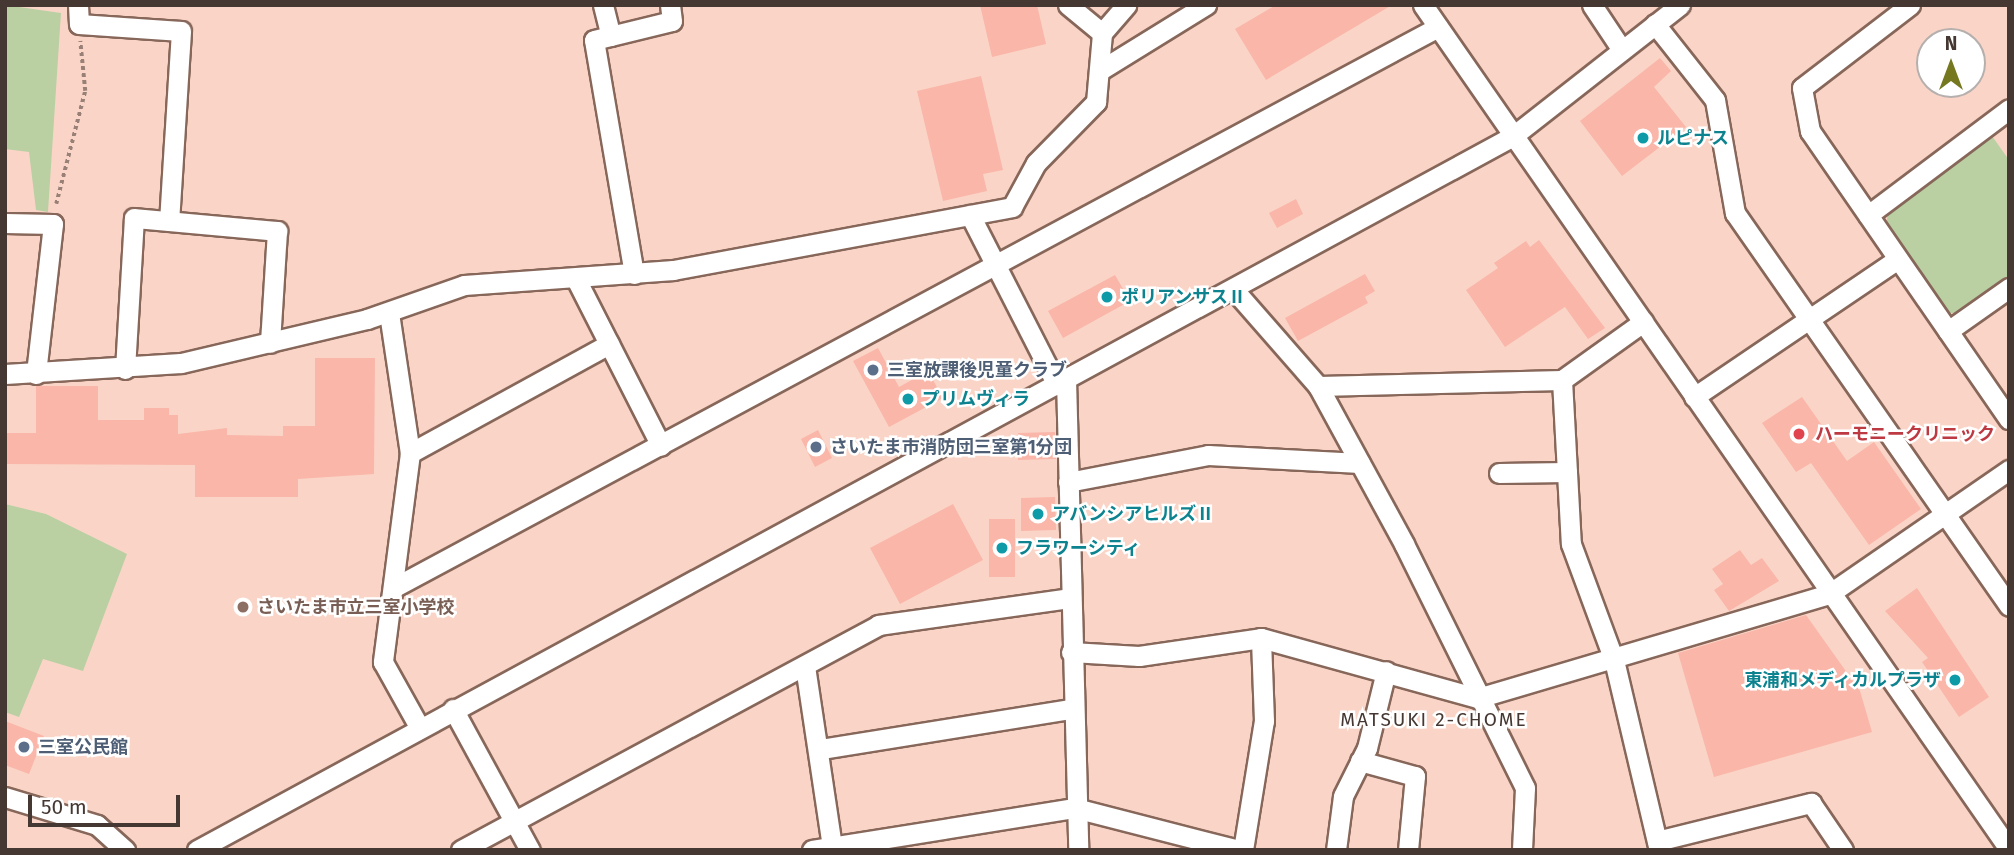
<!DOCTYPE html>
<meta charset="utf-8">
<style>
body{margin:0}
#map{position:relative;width:2014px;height:855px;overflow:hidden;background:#fad5c7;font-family:"Fira Sans","Noto Sans JP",sans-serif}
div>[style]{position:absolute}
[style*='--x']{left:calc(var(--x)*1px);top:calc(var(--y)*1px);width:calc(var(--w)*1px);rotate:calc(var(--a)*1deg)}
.green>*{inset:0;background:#bad0a3}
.building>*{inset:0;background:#f9b6a9}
.path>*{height:3.5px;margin-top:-1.75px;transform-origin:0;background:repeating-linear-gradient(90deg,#988076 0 3.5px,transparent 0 7px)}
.roads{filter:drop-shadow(2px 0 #87675a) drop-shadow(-2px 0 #87675a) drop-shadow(0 2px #87675a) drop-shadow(0 -2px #87675a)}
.minor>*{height:19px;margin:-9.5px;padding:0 9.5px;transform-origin:9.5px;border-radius:9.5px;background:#fff}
.dots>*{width:19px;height:19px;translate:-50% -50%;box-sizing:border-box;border:4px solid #fff;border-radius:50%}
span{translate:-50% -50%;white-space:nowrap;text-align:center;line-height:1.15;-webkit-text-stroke:5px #fff;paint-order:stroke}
.culture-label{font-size:18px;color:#0d838f;font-weight:700}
.left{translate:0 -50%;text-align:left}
.right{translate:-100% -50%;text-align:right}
.service-label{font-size:18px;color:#4e5e75;font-weight:700}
.health-label{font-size:18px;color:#be3a42;font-weight:700}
.education-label{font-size:18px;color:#785e54;font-weight:700}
.neighbourhood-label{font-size:19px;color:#453731;letter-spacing:2px}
.frame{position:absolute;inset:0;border:7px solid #453731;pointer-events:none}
.north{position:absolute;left:1916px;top:28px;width:70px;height:70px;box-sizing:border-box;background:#fff;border:2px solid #b5afad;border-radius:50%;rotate:0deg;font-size:19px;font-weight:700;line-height:28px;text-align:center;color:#453731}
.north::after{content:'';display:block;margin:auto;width:24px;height:32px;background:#75781f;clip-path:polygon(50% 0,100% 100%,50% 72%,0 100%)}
.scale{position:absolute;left:28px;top:795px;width:152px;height:32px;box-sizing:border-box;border:4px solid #453731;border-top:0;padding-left:9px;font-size:21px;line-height:24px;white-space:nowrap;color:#453731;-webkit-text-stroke:5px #fff;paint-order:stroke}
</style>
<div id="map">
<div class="green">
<div style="clip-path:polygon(5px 5px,61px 13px,48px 212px,36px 210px,29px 152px,5px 149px)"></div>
<div style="clip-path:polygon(1992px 136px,2009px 160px,2009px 276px,1958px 313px,1947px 313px,1886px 225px,1888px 213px)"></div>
<div style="clip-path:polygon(5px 504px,46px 514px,127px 554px,83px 671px,43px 659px,19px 717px,5px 712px)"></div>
</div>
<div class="building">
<div style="clip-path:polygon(980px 5px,1037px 5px,1046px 44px,992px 57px)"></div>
<div style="clip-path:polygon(1276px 5px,1392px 5px,1266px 80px,1235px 29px)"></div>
<div style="clip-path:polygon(1660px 58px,1671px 71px,1654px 87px,1686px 127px,1622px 176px,1580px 121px)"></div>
<div style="clip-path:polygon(981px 76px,1003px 170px,983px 174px,987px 191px,943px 201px,917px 91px)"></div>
<div style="clip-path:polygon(1296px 199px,1303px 214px,1277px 228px,1269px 213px)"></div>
<div style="clip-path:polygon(1539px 240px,1605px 328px,1588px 339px,1565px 307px,1505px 347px,1466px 290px,1498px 268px,1494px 263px,1526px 241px,1530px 247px)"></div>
<div style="clip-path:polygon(1365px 274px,1375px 291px,1365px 297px,1368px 303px,1298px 341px,1285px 318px)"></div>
<div style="clip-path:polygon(1115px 275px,1130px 301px,1063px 338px,1048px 311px)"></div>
<div style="clip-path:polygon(878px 348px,899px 387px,928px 371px,943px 398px,889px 427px,853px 361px)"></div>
<div style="clip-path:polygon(315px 358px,375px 358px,374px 474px,298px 479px,298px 497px,195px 497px,195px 465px,5px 464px,5px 433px,36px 433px,36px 386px,98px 386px,98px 420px,144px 420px,144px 408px,169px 408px,169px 415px,178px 415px,178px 434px,227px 428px,227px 435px,283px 436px,283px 426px,315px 426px)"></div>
<div style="clip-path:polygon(1802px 397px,1847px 461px,1874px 442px,1921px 509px,1869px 545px,1811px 463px,1796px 472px,1762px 423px)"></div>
<div style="clip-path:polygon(818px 430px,832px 458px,815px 467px,801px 439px)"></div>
<div style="clip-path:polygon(1055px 432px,1056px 459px,1018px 460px,1018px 433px)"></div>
<div style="clip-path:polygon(1055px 497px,1056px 530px,1021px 531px,1021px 498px)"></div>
<div style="clip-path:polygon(953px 504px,983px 560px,900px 604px,870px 548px)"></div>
<div style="clip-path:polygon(989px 519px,1015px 519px,1015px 577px,989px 577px)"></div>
<div style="clip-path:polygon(1740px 550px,1751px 565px,1762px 558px,1779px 581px,1729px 611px,1714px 590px,1723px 584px,1712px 569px)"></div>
<div style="clip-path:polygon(1917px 588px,1989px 697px,1959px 717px,1922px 662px,1928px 658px,1885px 611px)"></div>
<div style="clip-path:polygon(1806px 615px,1860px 691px,1872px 732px,1714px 777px,1678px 653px)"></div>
<div style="clip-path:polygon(5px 721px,44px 736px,29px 774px,5px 765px)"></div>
</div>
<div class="path">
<div style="--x:56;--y:204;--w:117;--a:-75.6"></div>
<div style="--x:85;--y:91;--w:50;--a:-95.7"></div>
</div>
<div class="roads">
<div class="minor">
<div style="--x:78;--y:5;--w:19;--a:87"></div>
<div style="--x:79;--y:24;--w:102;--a:3.9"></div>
<div style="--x:181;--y:31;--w:190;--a:93.6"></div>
<div style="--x:603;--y:5;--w:32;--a:76"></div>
<div style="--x:1068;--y:5;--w:44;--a:39.5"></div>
<div style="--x:1423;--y:5;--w:1027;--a:55.23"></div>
<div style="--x:1592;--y:5;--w:54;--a:56.3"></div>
<div style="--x:1910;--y:5;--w:136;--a:142.5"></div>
<div style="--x:1802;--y:88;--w:44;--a:79.5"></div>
<div style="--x:1810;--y:131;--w:350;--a:55.4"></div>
<div style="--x:1655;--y:24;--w:97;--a:51.7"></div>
<div style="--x:1715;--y:100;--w:115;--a:80"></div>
<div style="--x:1735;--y:213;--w:479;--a:55.1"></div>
<div style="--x:1099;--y:71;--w:126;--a:-31.7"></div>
<div style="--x:970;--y:215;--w:191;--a:62.9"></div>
<div style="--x:1868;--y:215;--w:176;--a:-36.9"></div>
<div style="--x:5;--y:223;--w:48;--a:1.2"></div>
<div style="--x:53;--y:224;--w:151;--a:96.5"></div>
<div style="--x:634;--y:274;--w:237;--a:-99.7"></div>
<div style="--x:594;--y:40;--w:80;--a:-13.7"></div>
<div style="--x:672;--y:21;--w:16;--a:-97"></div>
<div style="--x:576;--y:279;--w:187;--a:63"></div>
<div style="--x:1234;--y:290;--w:128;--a:48.8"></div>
<div style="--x:1318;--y:386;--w:180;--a:61.4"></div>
<div style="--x:1404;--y:544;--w:272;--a:63.6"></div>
<div style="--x:1525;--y:788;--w:62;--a:92.8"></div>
<div style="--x:389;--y:313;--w:142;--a:81.5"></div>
<div style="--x:410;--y:453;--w:211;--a:97.4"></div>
<div style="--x:383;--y:662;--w:72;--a:60.9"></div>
<div style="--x:1948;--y:331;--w:75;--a:-35.2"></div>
<div style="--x:125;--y:369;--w:151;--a:-86.6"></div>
<div style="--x:134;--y:218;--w:144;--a:5.2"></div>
<div style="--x:277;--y:231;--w:112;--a:93.6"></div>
<div style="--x:5;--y:374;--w:176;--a:-3.6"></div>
<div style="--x:181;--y:363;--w:191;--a:-13.3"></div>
<div style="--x:367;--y:319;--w:103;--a:-19.3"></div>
<div style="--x:464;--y:285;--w:210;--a:-4.1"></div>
<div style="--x:673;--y:270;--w:345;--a:-10.5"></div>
<div style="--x:1012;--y:207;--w:50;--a:-61.4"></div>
<div style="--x:1036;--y:163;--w:86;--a:-45.5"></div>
<div style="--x:1096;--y:102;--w:69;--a:-85"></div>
<div style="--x:1102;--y:33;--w:37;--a:-49"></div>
<div style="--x:1066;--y:379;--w:471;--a:88.5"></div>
<div style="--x:1562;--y:380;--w:164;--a:86.9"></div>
<div style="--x:1571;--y:544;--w:124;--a:69.7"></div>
<div style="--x:1614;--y:660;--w:195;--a:76.7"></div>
<div style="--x:1318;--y:386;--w:244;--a:-1.4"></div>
<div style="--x:1562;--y:380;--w:100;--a:-35.6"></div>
<div style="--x:1694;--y:397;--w:246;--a:-34.1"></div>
<div style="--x:410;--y:453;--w:227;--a:-28.7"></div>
<div style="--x:1499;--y:473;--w:68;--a:-0.8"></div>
<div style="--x:1068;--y:482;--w:143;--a:-10.9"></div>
<div style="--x:1208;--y:455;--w:152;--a:3"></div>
<div style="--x:393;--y:588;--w:1186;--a:-28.23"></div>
<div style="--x:1071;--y:652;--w:68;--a:3.4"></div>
<div style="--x:1139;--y:656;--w:123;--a:-8.4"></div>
<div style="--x:1261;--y:638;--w:225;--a:15.5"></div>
<div style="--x:1478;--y:698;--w:366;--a:-16.5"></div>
<div style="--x:1829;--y:594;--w:219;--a:-34.6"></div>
<div style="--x:805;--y:666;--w:183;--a:81.5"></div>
<div style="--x:453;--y:709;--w:161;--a:61.4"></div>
<div style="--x:821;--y:749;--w:253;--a:-9.1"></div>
<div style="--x:1360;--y:761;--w:57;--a:15.3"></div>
<div style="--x:1415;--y:776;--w:74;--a:95.4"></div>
<div style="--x:5;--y:797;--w:96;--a:16.9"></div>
<div style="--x:97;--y:825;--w:38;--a:42"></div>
<div style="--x:1657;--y:841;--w:159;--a:-13.9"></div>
<div style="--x:1811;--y:803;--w:57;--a:55.8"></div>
<div style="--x:197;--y:850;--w:1497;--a:-28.48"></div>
<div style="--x:1513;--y:136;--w:212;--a:-38.1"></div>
<div style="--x:461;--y:850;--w:474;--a:-28.3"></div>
<div style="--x:878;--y:625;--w:193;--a:-8"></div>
<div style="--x:812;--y:850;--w:266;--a:-9.1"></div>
<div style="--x:1075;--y:808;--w:168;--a:14.4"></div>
<div style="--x:1243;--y:850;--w:131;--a:-80.8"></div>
<div style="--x:1264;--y:721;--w:83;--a:-92.1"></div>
<div style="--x:1336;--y:850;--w:54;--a:-82.6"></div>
<div style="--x:1343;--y:796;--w:54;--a:-63.4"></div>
<div style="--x:1367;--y:748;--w:79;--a:-76.1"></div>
</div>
</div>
<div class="dots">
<div style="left:1643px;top:138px;background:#0f9aa8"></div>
<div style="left:1107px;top:297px;background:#0f9aa8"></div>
<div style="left:873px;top:370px;background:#5c6f8a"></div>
<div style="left:908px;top:399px;background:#0f9aa8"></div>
<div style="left:1799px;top:434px;background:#e0444e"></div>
<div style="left:816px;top:447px;background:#5c6f8a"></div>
<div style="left:1038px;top:514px;background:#0f9aa8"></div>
<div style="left:1002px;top:548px;background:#0f9aa8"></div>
<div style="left:243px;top:607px;background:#8d6e63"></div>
<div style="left:1955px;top:680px;background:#0f9aa8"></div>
<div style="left:24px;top:747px;background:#5c6f8a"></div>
</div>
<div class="culture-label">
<span class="left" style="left:1657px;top:138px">ルピナス</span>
<span class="left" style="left:1121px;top:297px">ポリアンサスⅡ</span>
<span class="left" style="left:922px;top:399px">プリムヴィラ</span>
<span class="left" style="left:1052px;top:514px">アバンシアヒルズⅡ</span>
<span class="left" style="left:1016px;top:548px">フラワーシティ</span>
<span class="right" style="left:1941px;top:680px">東浦和メディカルプラザ</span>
</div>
<div class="service-label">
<span class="left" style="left:887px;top:370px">三室放課後児童クラブ</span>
<span class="left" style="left:830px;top:447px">さいたま市消防団三室第1分団</span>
<span class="left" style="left:38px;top:747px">三室公民館</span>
</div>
<div class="health-label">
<span class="left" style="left:1815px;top:434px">ハーモニークリニック</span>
</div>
<div class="education-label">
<span class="left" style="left:257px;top:607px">さいたま市立三室小学校</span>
</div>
<div class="neighbourhood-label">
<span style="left:1434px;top:720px">MATSUKI 2-CHOME</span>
</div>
<div class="frame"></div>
<div class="north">N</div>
<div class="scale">50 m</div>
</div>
